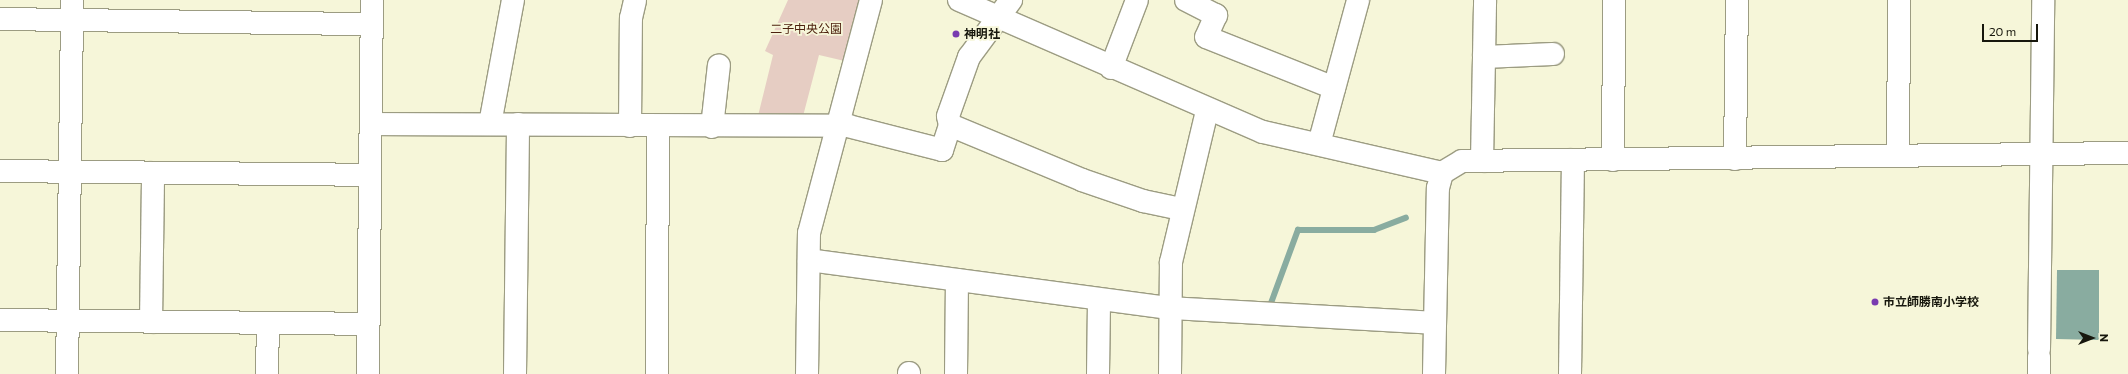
<!DOCTYPE html>
<meta charset="utf-8">
<style>
body{margin:0}
#map{position:relative;width:2128px;height:374px;overflow:hidden;background:#f6f6d9;font-family:Commissioner,"Noto Sans JP",sans-serif}
div>[style]{position:absolute}
[style*='--x']{left:calc(var(--x)*1px);top:calc(var(--y)*1px);width:calc(var(--w)*1px);rotate:calc(var(--a)*1deg)}
.green>*{inset:0;background:#e6cdc3}
.water>*{inset:0;background:#89aca0}
.stream>*{height:5.5px;margin:-2.75px;padding:0 2.75px;transform-origin:2.75px;border-radius:2.75px;background:#89aca0}
.roads{filter:drop-shadow(1px 0 #9c9c82) drop-shadow(-1px 0 #9c9c82) drop-shadow(0 1px #9c9c82) drop-shadow(0 -1px #9c9c82)}
.minor>*{height:22px;margin:-11px;padding:0 11px;transform-origin:11px;border-radius:11px;background:#fff}
.dots>*{width:11px;height:11px;translate:-50% -50%;box-sizing:border-box;border:2px solid #f6f6d9;border-radius:50%}
span{translate:-50% -50%;white-space:nowrap;text-align:center;line-height:1.15;-webkit-text-stroke:3.5px #f6f6d9;paint-order:stroke}
.park-label{font-size:12px;color:#4d210e}
.poi-label{font-size:12px;color:#17170d;font-weight:700}
.left{translate:0 -50%;text-align:left}
.north{position:absolute;left:2072px;top:318px;width:40px;height:40px;-webkit-text-stroke:3px #f6f6d9;paint-order:stroke;rotate:90deg;font-size:11px;font-weight:700;line-height:16px;text-align:center;color:#17170d}
.north::after{content:'';display:block;margin:auto;width:14px;height:18px;background:#17170d;clip-path:polygon(50% 0,100% 100%,50% 72%,0 100%)}
.scale{position:absolute;left:1982px;top:24px;width:56px;height:18px;box-sizing:border-box;border:2px solid #17170d;border-top:0;padding-left:5px;font-size:12px;line-height:14px;white-space:nowrap;color:#17170d;-webkit-text-stroke:3px #f6f6d9;paint-order:stroke}
</style>
<div id="map">
<div class="green">
<div style="clip-path:polygon(788px 0,864px 0,849px 62px,819px 55px,802px 120px,757px 120px,773px 55px,765px 51px)"></div>
</div>
<div class="water">
<div style="clip-path:polygon(2057px 270px,2099px 270px,2099px 340px,2056px 339px)"></div>
</div>
<div class="stream">
<div style="--x:1270;--y:306;--w:81;--a:-69.8"></div>
<div style="--x:1298;--y:230;--w:76;--a:0"></div>
<div style="--x:1374;--y:230;--w:34;--a:-21"></div>
</div>
<div class="roads">
<div class="minor">
<div style="--x:959;--y:0;--w:331;--a:23.5"></div>
<div style="--x:1263;--y:132;--w:184;--a:12.9"></div>
<div style="--x:1186;--y:0;--w:34;--a:27"></div>
<div style="--x:1216;--y:15;--w:24;--a:114"></div>
<div style="--x:1206;--y:37;--w:138;--a:21.7"></div>
<div style="--x:0;--y:19;--w:372;--a:0.8"></div>
<div style="--x:1484;--y:57;--w:69;--a:-2.5"></div>
<div style="--x:1111;--y:68;--w:73;--a:-69.1"></div>
<div style="--x:371;--y:124;--w:477;--a:0.2"></div>
<div style="--x:848;--y:126;--w:97;--a:14.3"></div>
<div style="--x:942;--y:150;--w:26;--a:-72"></div>
<div style="--x:950;--y:125;--w:9;--a:-103"></div>
<div style="--x:948;--y:116;--w:63;--a:-70.4"></div>
<div style="--x:969;--y:57;--w:71;--a:-53.6"></div>
<div style="--x:490;--y:124;--w:126;--a:-79.5"></div>
<div style="--x:950;--y:125;--w:143;--a:22.6"></div>
<div style="--x:1082;--y:180;--w:65;--a:19"></div>
<div style="--x:1143;--y:201;--w:40;--a:12"></div>
<div style="--x:630;--y:126;--w:108;--a:-89.5"></div>
<div style="--x:631;--y:18;--w:18;--a:-77"></div>
<div style="--x:712;--y:127;--w:62;--a:-83.6"></div>
<div style="--x:1319;--y:144;--w:149;--a:-74.8"></div>
<div style="--x:1898;--y:156;--w:156;--a:-89.6"></div>
<div style="--x:1735;--y:159;--w:159;--a:-89.3"></div>
<div style="--x:1613;--y:160;--w:160;--a:-89.6"></div>
<div style="--x:1482;--y:161;--w:161;--a:-88.9"></div>
<div style="--x:0;--y:171;--w:370;--a:0.6"></div>
<div style="--x:809;--y:260;--w:364;--a:7.6"></div>
<div style="--x:1170;--y:308;--w:265;--a:3.2"></div>
<div style="--x:0;--y:320;--w:368;--a:0.6"></div>
<div style="--x:151;--y:322;--w:149;--a:-89.2"></div>
<div style="--x:2039;--y:349;--w:349;--a:-89.3"></div>
<div style="--x:67;--y:374;--w:374;--a:-89.2"></div>
<div style="--x:267;--y:374;--w:51;--a:-88.9"></div>
<div style="--x:368;--y:374;--w:374;--a:-89.4"></div>
<div style="--x:515;--y:374;--w:250;--a:-89.3"></div>
<div style="--x:657;--y:374;--w:247;--a:-89.8"></div>
<div style="--x:807;--y:374;--w:141;--a:-89.2"></div>
<div style="--x:809;--y:233;--w:241;--a:-75.1"></div>
<div style="--x:909;--y:374;--w:1;--a:-90"></div>
<div style="--x:956;--y:374;--w:94;--a:-89.4"></div>
<div style="--x:1098;--y:374;--w:74;--a:-89.2"></div>
<div style="--x:1170;--y:374;--w:112;--a:-89.5"></div>
<div style="--x:1171;--y:262;--w:155;--a:-76.6"></div>
<div style="--x:1434;--y:374;--w:186;--a:-88.8"></div>
<div style="--x:1438;--y:188;--w:16;--a:-75"></div>
<div style="--x:1442;--y:173;--w:23;--a:-31"></div>
<div style="--x:1462;--y:161;--w:666;--a:-0.69"></div>
<div style="--x:1570;--y:374;--w:214;--a:-89.2"></div>
<div style="--x:2039;--y:374;--w:17;--a:-90"></div>
</div>
</div>
<div class="dots">
<div style="left:956px;top:34px;background:#793bb0"></div>
<div style="left:1875px;top:302px;background:#793bb0"></div>
</div>
<div class="park-label">
<span style="left:806px;top:29px">二子中央公園</span>
</div>
<div class="poi-label">
<span class="left" style="left:964px;top:34px">神明社</span>
<span class="left" style="left:1883px;top:302px">市立師勝南小学校</span>
</div>
<div class="north">N</div>
<div class="scale">20 m</div>
</div>
